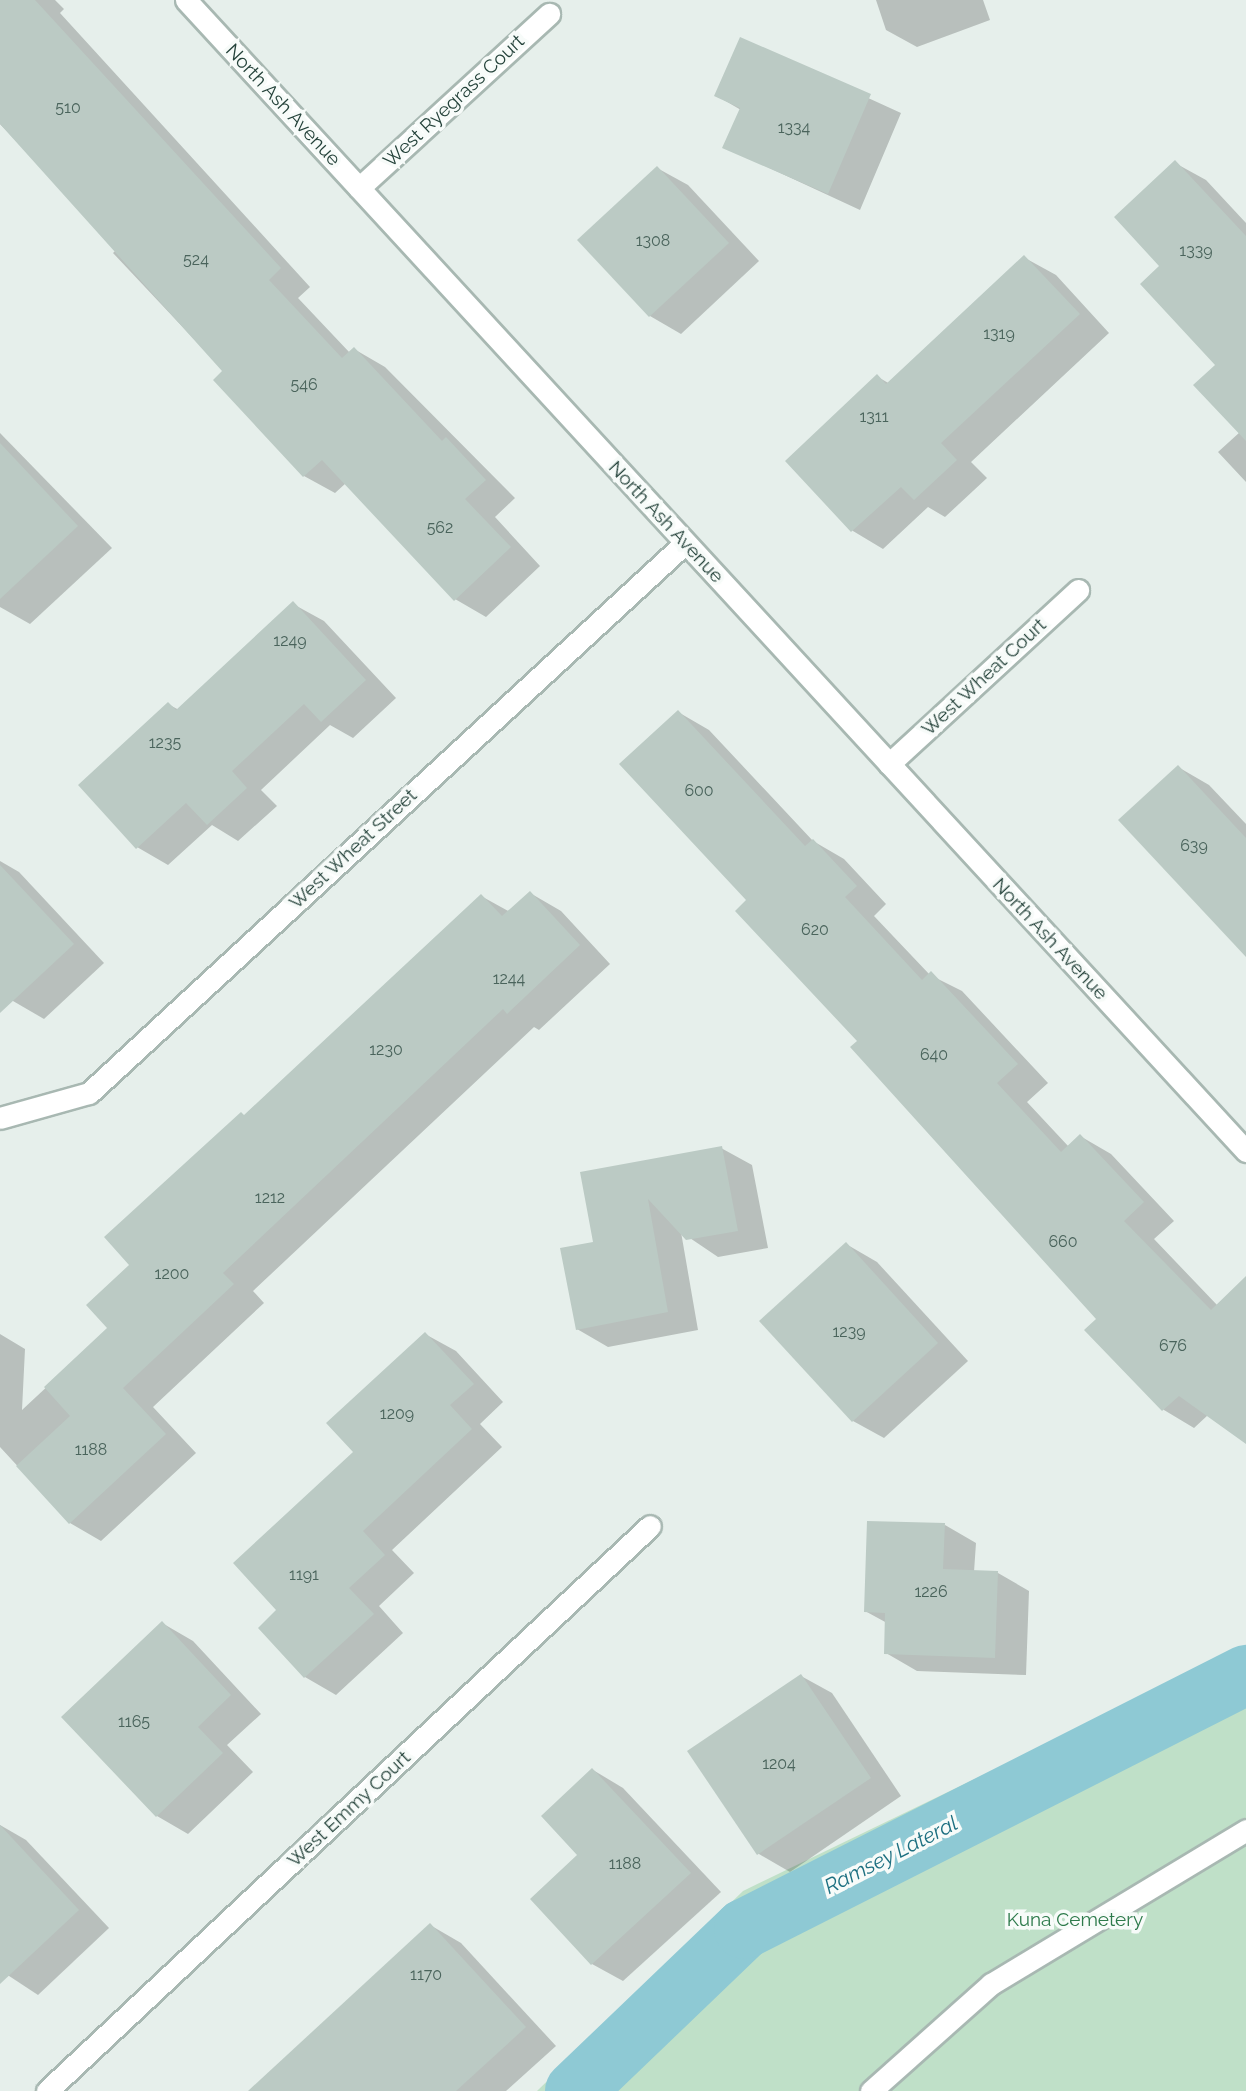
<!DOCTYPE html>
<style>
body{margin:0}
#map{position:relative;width:1246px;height:2091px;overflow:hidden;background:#e6efeb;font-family:Raleway,sans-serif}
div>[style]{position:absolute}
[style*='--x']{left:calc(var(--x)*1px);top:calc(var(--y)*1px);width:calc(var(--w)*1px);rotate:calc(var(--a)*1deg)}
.green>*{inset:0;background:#bfe0c8}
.shadow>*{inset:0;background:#0003}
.canal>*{height:60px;margin:-30px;padding:0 30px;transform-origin:30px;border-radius:30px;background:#8ec9d4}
.building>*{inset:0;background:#bbcac4}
.roads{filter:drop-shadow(2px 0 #a8b8b2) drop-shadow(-2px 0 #a8b8b2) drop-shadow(0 2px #a8b8b2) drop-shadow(0 -2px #a8b8b2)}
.minor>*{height:21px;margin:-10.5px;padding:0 10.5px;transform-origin:10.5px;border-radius:10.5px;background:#fff}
span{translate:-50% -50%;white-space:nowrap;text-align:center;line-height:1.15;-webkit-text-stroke:7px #f7fbf9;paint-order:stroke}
.number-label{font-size:16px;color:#4a645c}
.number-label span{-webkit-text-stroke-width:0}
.street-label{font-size:19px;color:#24423a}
.park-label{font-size:19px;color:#2d7a4b}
.water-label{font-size:21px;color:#1c6f80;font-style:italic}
</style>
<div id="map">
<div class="green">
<div style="clip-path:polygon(1246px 1648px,1246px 2091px,537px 2091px,743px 1891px)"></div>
</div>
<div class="shadow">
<div style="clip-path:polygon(0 0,55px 0,64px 9px,60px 13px,310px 287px,298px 298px,350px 353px,354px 349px,385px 367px,515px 498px,495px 517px,540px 566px,486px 617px,455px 599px,346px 483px,335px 493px,304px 476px,224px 371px,113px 253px,118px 248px,0 124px)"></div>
<div style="clip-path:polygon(876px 0,983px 0,990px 20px,917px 47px,886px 30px)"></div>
<div style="clip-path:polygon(741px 40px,901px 113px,860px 210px,724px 147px,741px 110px,717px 96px)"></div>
<div style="clip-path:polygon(1175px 163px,1206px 180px,1246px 223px,1246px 482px,1218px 452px,1240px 432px,1218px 365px,1162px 266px)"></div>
<div style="clip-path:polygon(657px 168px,688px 185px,759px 261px,681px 334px,650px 316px)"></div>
<div style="clip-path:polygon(1025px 258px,1056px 275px,1109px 333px,971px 462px,987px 478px,945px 517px,928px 507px,883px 549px,853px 531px,787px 461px,878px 377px,890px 384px)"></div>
<div style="clip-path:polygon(0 433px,112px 548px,30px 624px,0 607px)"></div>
<div style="clip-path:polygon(293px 604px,324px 621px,396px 698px,353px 738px,330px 725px,261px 790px,277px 806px,238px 841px,212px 825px,168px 865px,137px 847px,168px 704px,179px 710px)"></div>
<div style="clip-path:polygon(678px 712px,709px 730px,813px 841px,844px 859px,886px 904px,874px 916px,930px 975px,962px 991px,1048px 1083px,1027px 1102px,1069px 1147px,1080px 1136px,1111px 1154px,1174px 1221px,1154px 1239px,1218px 1306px,1246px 1297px,1246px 1442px,1208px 1415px,1194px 1428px,1164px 1410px,1087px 1330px,1098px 1319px,859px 1041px,749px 901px)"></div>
<div style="clip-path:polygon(1178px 767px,1209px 785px,1246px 824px,1246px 955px)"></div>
<div style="clip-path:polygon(0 861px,19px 872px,104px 963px,44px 1019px,13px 1001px,0 987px)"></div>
<div style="clip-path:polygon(530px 893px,561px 911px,610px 964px,539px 1030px,534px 1027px,253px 1291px,264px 1303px,153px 1407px,196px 1453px,101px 1541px,70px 1523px,0 1447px,0 1334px,25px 1349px,22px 1410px,110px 1328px,131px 1265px,245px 1116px,481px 896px,510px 912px)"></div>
<div style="clip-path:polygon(721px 1148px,752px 1165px,768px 1248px,718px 1257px,681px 1232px,698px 1330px,608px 1347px,577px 1329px,595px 1244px,582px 1174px)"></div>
<div style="clip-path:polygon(846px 1244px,877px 1262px,968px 1361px,884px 1438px,853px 1421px)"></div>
<div style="clip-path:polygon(425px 1334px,456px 1351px,503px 1402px,480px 1424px,502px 1447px,392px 1550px,414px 1573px,379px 1606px,403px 1633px,336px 1695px,305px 1677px,279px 1610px,356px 1452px)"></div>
<div style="clip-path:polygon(945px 1525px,976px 1543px,974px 1572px,998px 1573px,1029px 1591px,1026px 1675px,917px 1671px,886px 1653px,887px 1623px,865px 1611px)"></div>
<div style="clip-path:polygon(162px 1623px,193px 1641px,261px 1714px,227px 1745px,253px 1772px,188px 1834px,157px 1816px,64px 1717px)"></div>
<div style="clip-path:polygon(801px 1676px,832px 1693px,901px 1796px,790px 1872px,759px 1854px,690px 1751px)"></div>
<div style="clip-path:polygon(593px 1770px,623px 1788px,721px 1892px,623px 1981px,592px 1964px,580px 1855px)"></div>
<div style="clip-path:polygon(0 1825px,26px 1840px,109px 1928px,38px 1995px,0 1970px)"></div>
<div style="clip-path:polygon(430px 1925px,461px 1943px,556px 2046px,506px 2091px,249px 2091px)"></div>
</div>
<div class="canal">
<div style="--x:575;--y:2091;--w:234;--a:-43.8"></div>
<div style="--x:744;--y:1929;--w:563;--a:-26.84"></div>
</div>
<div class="building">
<div style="clip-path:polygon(0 0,35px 0,281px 268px,269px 280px,342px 358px,354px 347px,442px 441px,446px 437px,486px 480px,465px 499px,511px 547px,454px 601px,322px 460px,303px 477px,213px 380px,222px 371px,0 124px)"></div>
<div style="clip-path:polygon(740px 37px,871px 94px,828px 194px,722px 148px,740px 108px,714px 96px)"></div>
<div style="clip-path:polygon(1175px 160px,1246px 236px,1246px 441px,1193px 385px,1215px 365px,1140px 284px,1159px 266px,1114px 217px)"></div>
<div style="clip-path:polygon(657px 166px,729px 243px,649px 317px,577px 240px)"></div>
<div style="clip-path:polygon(1024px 255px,1080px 314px,941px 443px,957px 460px,914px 500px,901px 487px,851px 532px,785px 461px,877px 374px,886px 384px)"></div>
<div style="clip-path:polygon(0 443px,78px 526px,0 599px)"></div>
<div style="clip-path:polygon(293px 601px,366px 680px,321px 722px,304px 704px,232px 771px,247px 788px,207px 825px,186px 803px,136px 849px,78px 785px,168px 702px,176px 710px)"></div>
<div style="clip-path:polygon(678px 710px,805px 846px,813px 839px,857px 886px,845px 897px,922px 980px,931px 971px,1018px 1064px,997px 1083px,1061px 1152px,1080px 1134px,1144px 1202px,1124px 1221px,1211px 1310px,1246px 1276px,1246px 1444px,1179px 1396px,1162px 1411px,1084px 1330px,1096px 1319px,850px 1047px,857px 1041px,735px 911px,746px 900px,619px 764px)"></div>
<div style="clip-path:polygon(1178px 765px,1246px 838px,1246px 957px,1118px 820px)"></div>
<div style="clip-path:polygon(0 865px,74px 944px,0 1013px)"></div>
<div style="clip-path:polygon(530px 891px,580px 945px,507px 1014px,503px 1009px,223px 1273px,234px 1284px,123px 1388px,166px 1434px,69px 1524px,16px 1466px,70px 1416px,44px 1387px,107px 1328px,86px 1305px,129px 1265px,104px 1237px,241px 1112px,244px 1115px,481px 894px,502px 916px)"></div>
<div style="clip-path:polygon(722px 1146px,738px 1231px,686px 1240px,648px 1199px,668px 1312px,576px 1330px,560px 1248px,593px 1242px,580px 1172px)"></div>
<div style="clip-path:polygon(846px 1242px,938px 1343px,852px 1422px,759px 1321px)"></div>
<div style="clip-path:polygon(425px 1332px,474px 1384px,450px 1405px,472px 1429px,363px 1531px,385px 1555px,349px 1588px,374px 1614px,304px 1678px,258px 1628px,276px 1610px,233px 1563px,353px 1452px,326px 1423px)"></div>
<div style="clip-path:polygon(867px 1521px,945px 1523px,943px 1569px,998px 1571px,995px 1658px,884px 1654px,885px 1613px,864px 1612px)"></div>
<div style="clip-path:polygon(162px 1621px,231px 1695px,198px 1727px,223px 1753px,156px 1817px,61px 1717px)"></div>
<div style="clip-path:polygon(801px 1674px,871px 1778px,757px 1855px,687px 1751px)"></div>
<div style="clip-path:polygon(592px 1768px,691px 1873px,591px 1965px,530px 1899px,577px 1855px,541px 1816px)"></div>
<div style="clip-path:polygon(0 1825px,79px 1910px,0 1984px)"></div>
<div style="clip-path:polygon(430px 1923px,526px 2027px,456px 2091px,248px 2091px)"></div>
</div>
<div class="roads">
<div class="minor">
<div style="--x:186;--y:0;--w:1565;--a:47.36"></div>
<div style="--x:359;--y:188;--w:258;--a:-42.5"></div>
<div style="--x:889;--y:764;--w:257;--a:-42.6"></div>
<div style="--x:0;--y:1118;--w:92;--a:-15.7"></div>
<div style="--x:89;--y:1093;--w:811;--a:-42.7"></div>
<div style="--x:47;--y:2091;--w:826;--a:-43.14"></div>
<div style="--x:871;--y:2091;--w:161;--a:-41.7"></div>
<div style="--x:991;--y:1984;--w:298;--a:-31.1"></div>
</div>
</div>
<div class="number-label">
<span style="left:68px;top:108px">510</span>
<span style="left:794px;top:128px">1334</span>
<span style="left:653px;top:241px">1308</span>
<span style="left:1196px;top:251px">1339</span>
<span style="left:196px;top:260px">524</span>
<span style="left:999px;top:334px">1319</span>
<span style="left:304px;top:385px">546</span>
<span style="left:874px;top:417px">1311</span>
<span style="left:440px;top:528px">562</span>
<span style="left:290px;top:641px">1249</span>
<span style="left:165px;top:743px">1235</span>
<span style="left:699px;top:791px">600</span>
<span style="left:1194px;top:846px">639</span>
<span style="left:815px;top:930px">620</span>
<span style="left:509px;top:979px">1244</span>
<span style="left:386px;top:1050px">1230</span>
<span style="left:934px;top:1055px">640</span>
<span style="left:270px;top:1198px">1212</span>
<span style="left:1063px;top:1242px">660</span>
<span style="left:172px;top:1274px">1200</span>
<span style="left:849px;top:1332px">1239</span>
<span style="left:1173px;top:1346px">676</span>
<span style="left:397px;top:1414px">1209</span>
<span style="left:91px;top:1450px">1188</span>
<span style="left:304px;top:1575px">1191</span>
<span style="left:931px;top:1592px">1226</span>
<span style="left:134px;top:1722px">1165</span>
<span style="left:779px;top:1764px">1204</span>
<span style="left:625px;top:1864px">1188</span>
<span style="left:426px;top:1975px">1170</span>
</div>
<div class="street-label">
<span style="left:454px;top:101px;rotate:-43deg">West Ryegrass Court</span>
<span style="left:283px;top:105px;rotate:47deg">North Ash Avenue</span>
<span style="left:666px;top:522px;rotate:47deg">North Ash Avenue</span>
<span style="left:984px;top:677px;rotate:-43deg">West Wheat Court</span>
<span style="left:353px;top:849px;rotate:-43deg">West Wheat Street</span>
<span style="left:1050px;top:939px;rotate:47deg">North Ash Avenue</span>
<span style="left:349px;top:1809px;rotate:-43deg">West Emmy Court</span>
</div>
<div class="park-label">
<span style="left:1075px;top:1920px">Kuna Cemetery</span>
</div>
<div class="water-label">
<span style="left:891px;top:1855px;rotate:-27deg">Ramsey Lateral</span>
</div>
</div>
